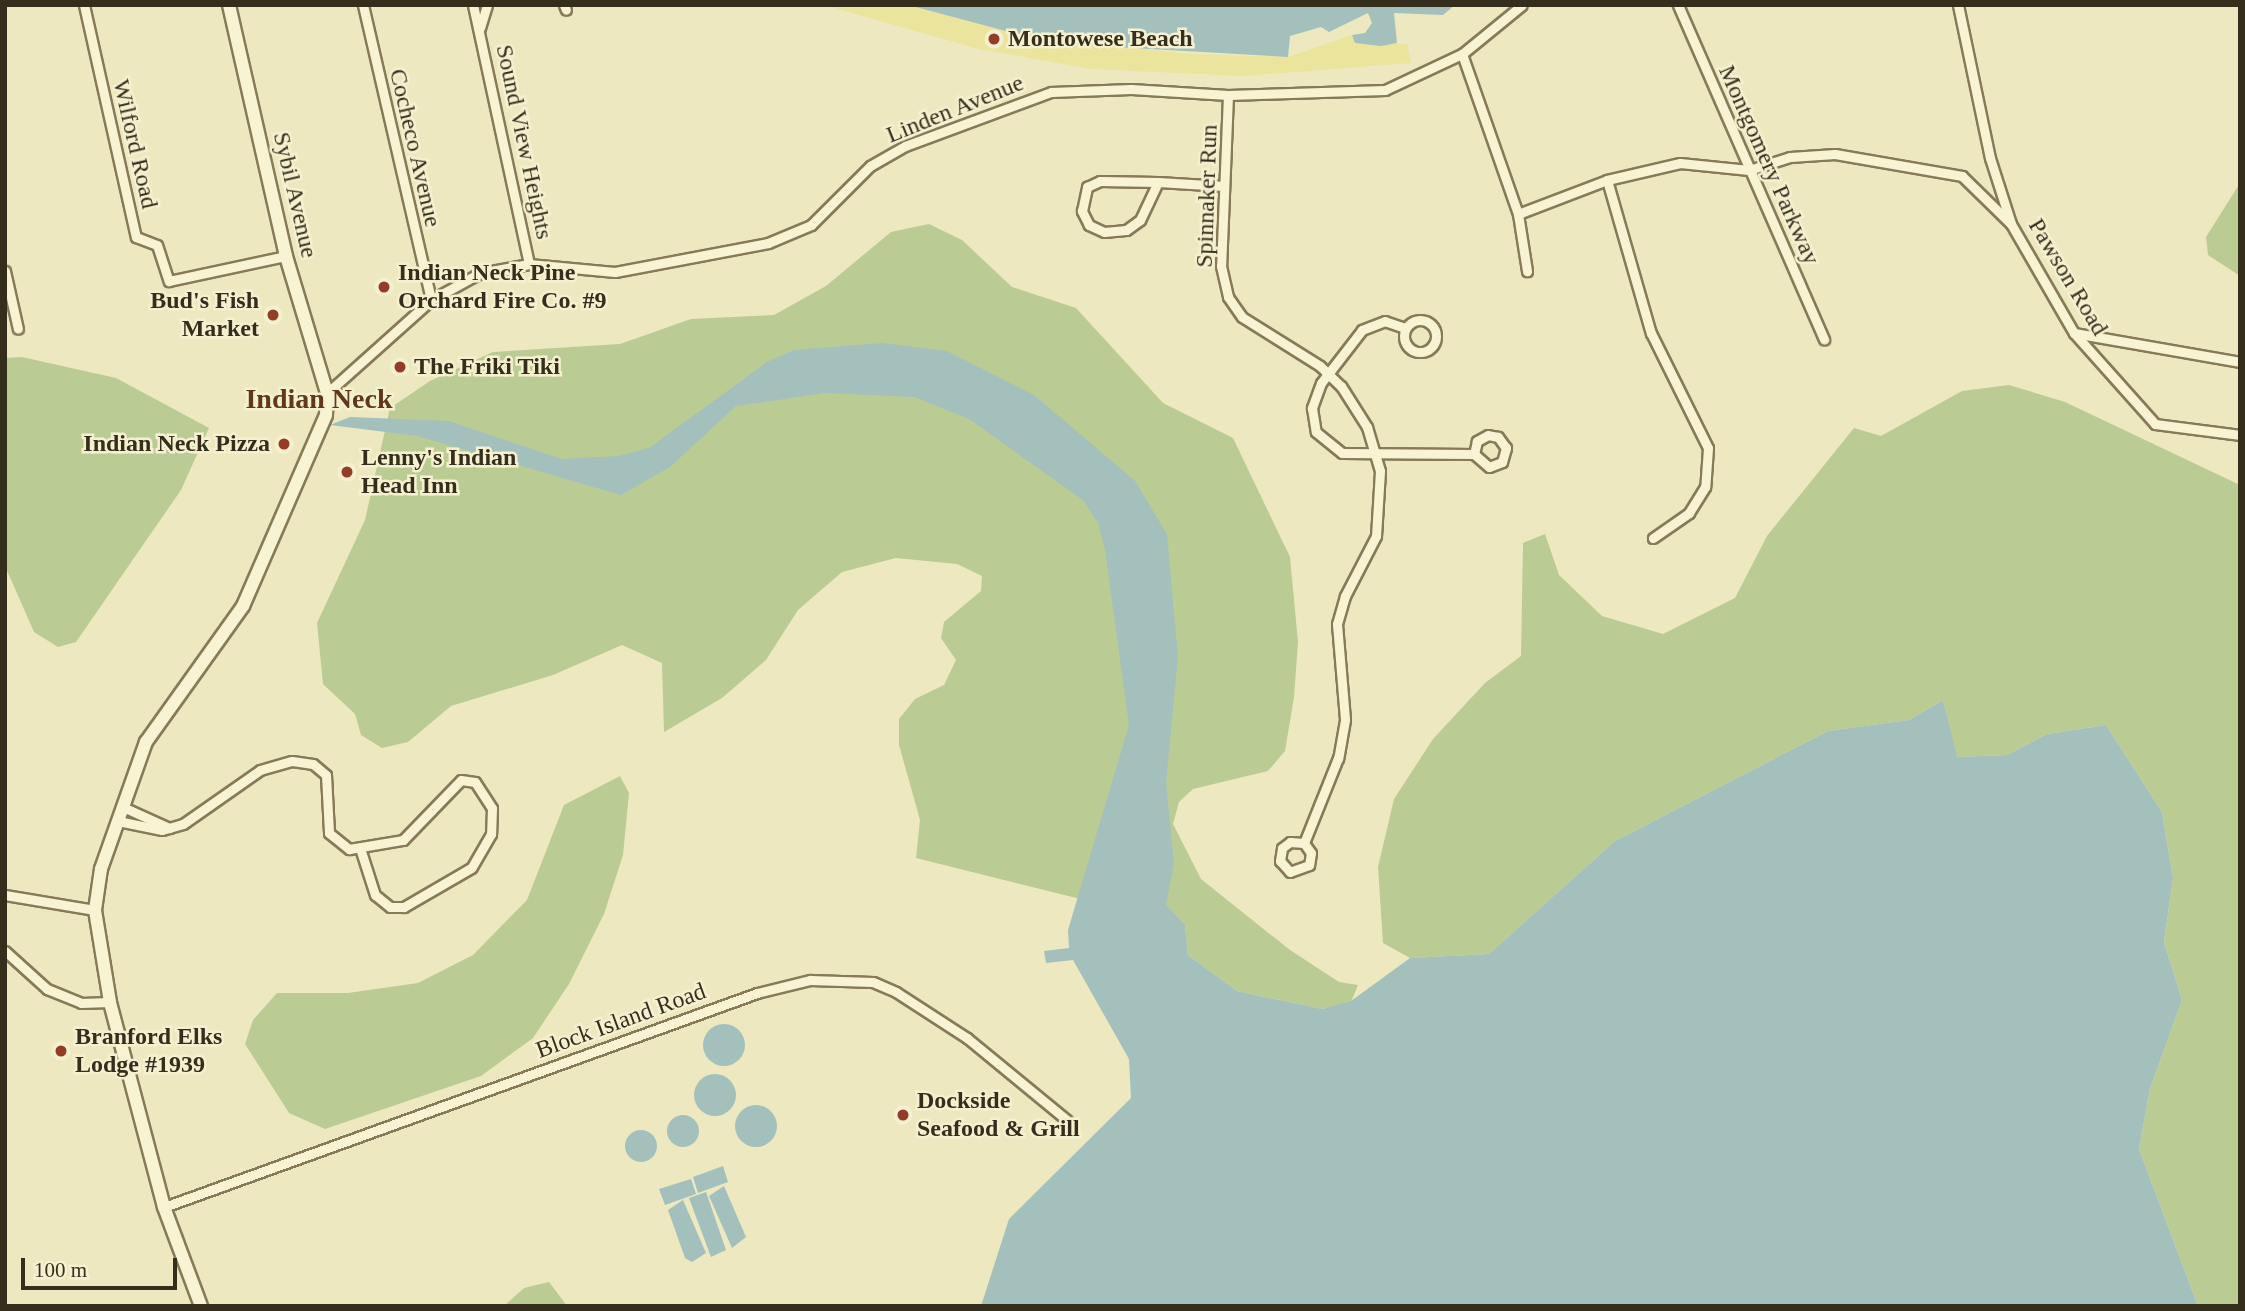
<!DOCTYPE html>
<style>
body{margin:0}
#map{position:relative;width:2245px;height:1311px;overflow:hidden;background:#ede8c0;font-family:Georgia,serif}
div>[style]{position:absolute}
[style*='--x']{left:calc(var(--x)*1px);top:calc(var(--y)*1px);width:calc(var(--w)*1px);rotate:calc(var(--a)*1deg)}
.green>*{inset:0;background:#bbcb94}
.sand>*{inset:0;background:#eae49d}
.water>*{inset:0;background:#a3c0bd}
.round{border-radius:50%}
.roads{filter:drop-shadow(2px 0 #867a58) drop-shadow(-2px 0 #867a58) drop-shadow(0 2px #867a58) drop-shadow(0 -2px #867a58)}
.street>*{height:9px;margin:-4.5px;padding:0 4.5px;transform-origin:4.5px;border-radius:4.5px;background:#f8f4d3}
.street>.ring{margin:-4.5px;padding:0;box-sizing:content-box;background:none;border:9px solid #f8f4d3;border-radius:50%}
.secondary>*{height:12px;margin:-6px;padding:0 6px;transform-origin:6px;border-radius:6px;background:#f8f4d3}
.dots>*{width:19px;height:19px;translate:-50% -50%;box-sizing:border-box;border:4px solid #f5f1d0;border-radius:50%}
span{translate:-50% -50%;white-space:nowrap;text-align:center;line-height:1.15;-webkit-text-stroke:5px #f5f1d0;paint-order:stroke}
.poi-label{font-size:24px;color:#362e1d;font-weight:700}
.left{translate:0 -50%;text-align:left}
.right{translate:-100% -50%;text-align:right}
.street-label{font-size:24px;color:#362e1d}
.quarter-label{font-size:28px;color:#62381c;font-weight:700}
.frame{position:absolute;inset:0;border:7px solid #362e1d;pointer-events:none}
.scale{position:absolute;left:21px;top:1258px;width:156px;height:32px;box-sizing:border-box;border:4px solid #362e1d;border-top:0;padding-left:9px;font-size:21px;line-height:24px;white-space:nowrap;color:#362e1d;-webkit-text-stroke:5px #f5f1d0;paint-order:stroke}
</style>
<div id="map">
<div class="green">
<div style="clip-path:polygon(2240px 183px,2240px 276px,2208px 255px,2206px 237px)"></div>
<div style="clip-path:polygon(929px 224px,962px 240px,1012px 287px,1076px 308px,1163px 403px,1233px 438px,1290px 557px,1298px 642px,1294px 697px,1285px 751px,1268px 771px,1193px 789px,1179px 802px,1173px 824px,1201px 879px,1290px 950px,1339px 982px,1358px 985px,1351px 1002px,1321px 1009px,1237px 991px,1188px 955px,1185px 925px,916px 858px,920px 820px,899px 745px,899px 719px,915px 699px,944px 685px,956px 660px,941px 638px,944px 622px,981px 591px,982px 576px,957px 564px,896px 558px,842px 572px,798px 610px,766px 660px,722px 698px,664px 732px,662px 663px,622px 645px,553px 675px,451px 706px,408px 742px,382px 748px,361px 735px,355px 714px,323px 684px,317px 623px,365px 520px,390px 408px,430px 381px,493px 352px,620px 344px,691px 319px,774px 315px,826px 286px,891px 232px)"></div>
<div style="clip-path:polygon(22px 357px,116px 378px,209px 428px,181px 490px,76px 642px,58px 647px,34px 632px,5px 566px,5px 358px)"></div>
<div style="clip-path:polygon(2009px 385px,2065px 402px,2240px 485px,2240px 1306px,2198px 1306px,2139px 1149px,2150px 1089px,2182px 1000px,2164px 942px,2173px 878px,2162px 812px,2106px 725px,2047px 734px,2007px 755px,1956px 757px,1943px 700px,1909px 720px,1828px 731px,1615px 841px,1489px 954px,1410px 958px,1383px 943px,1378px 867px,1394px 799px,1433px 739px,1485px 683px,1521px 656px,1523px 543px,1545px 534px,1559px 575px,1602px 616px,1663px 634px,1735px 598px,1767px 536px,1854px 428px,1881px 436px,1962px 391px)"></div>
<div style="clip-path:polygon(620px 776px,629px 793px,623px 855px,604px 914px,569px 984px,533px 1038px,481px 1076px,325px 1129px,289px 1113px,245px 1044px,253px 1020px,277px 993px,348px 993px,418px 983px,473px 955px,527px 900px,564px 805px)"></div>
<div style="clip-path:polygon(549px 1282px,567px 1306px,504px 1306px,524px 1288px)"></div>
</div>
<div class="sand">
<div style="clip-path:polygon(824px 5px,908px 5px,1021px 35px,1189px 54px,1288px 57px,1352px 35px,1355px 43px,1407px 44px,1411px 63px,1243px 76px,1091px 69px,979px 49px)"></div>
</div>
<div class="water">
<div style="clip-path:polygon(908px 5px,1455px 5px,1443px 15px,1394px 13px,1397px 43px,1381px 46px,1355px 43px,1352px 35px,1365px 33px,1372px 23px,1368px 13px,1329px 32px,1321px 27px,1290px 36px,1288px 57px,1098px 46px,1021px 35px)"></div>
<div style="clip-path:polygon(882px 343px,947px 351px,1034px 395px,1135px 481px,1167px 534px,1178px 657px,1166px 783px,1174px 863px,1166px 905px,1185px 925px,1188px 955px,1237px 991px,1322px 1009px,1351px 1001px,1410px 958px,1489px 954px,1615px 841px,1828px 731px,1909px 720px,1943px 700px,1957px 757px,2007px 755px,2047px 734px,2106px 725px,2162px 812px,2173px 878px,2164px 942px,2182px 1000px,2150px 1089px,2139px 1149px,2198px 1306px,981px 1306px,1009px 1219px,1131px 1098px,1129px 1059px,1073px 960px,1046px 963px,1044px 951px,1069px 948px,1068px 930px,1129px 725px,1105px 550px,1098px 523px,1083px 500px,969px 419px,914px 397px,825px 393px,736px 406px,670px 467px,621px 495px,417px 436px,330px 425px,350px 417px,449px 421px,561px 459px,619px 456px,649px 448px,767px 362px,794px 350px)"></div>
<div class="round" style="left:703px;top:1024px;width:42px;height:42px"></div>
<div class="round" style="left:694px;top:1074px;width:42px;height:42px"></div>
<div class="round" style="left:735px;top:1105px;width:42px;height:42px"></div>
<div class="round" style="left:667px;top:1115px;width:32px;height:32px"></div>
<div class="round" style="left:625px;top:1130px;width:32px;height:32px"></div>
<div style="clip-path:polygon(723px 1166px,728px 1182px,698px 1193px,693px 1177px)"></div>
<div style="clip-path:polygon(691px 1179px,696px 1194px,665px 1205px,659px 1189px)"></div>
<div style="clip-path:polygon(724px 1186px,746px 1237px,732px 1248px,709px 1196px)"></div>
<div style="clip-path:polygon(706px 1192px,726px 1250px,711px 1257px,689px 1198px)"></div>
<div style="clip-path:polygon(683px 1200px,706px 1253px,692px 1262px,685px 1258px,668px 1210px)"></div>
</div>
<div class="roads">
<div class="street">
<div style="--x:84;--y:5;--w:238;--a:77.4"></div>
<div style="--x:136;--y:237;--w:22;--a:21"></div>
<div style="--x:157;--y:245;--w:38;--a:72"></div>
<div style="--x:169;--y:281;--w:120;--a:-12.1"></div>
<div style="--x:363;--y:5;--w:303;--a:77"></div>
<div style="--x:473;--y:5;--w:265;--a:77.8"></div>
<div style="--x:564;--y:5;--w:5;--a:68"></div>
<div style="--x:1678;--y:5;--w:365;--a:66.4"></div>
<div style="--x:1958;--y:5;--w:156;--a:78.2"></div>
<div style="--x:1990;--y:158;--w:69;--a:72.3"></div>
<div style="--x:2011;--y:224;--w:126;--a:60"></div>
<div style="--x:2074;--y:333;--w:122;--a:48.3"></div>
<div style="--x:2155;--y:424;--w:86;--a:7.4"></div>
<div style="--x:480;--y:28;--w:24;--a:-73"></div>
<div style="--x:1462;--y:54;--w:170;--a:70.7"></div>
<div style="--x:1518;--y:214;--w:58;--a:81"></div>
<div style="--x:1228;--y:95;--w:171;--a:92.3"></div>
<div style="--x:1221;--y:266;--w:32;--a:77"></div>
<div style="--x:1228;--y:297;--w:24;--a:55"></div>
<div style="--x:1242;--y:317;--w:92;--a:32.1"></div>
<div style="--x:1320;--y:366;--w:29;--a:44"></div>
<div style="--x:1341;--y:386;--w:49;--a:57.6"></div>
<div style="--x:1367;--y:427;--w:46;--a:73.5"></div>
<div style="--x:1380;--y:471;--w:65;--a:93.5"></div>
<div style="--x:1376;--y:536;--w:68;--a:117.3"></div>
<div style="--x:1345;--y:596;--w:29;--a:106"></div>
<div style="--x:1337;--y:624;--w:96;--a:85.2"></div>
<div style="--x:1345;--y:720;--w:39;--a:100"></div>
<div style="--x:1338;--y:758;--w:92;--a:111.8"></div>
<div style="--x:1304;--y:843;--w:12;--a:55"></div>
<div style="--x:1311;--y:853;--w:12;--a:99"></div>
<div style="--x:1309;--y:865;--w:20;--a:160"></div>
<div style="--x:1290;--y:872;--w:15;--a:-132"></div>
<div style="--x:1280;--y:861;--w:13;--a:-81"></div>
<div style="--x:1282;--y:848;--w:10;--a:-37"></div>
<div style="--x:1290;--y:842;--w:14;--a:4"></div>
<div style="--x:1607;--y:180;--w:159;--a:74"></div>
<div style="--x:1651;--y:333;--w:128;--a:63.6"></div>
<div style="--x:1708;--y:448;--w:39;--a:94"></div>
<div style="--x:1705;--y:487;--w:31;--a:122"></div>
<div style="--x:1689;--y:513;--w:44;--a:145.2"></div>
<div style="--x:1100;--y:181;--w:58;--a:1"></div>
<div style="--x:1158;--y:182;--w:42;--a:115.3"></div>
<div style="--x:1140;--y:220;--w:17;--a:144"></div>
<div style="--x:1126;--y:230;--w:22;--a:175"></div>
<div style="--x:1104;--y:232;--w:17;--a:-155"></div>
<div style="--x:1089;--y:225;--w:16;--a:-117"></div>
<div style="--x:1082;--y:211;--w:25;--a:-78"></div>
<div style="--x:1087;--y:187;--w:14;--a:-25"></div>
<div style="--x:1158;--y:182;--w:66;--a:3.5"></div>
<div style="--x:1518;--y:214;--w:95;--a:-20.9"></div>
<div style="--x:1607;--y:180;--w:75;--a:-13.1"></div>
<div style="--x:1680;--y:163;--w:69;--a:5.8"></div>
<div style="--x:1749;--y:170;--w:43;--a:-17.6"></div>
<div style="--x:1790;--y:157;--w:45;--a:-3.8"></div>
<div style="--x:1835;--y:154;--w:129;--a:9.8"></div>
<div style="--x:1962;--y:176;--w:69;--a:44.4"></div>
<div style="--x:5;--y:271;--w:59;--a:77.4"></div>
<div class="ring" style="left:1404px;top:320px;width:23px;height:23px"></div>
<div style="--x:1405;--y:328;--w:21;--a:-161"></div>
<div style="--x:1385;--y:321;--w:25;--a:159"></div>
<div style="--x:1362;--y:330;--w:67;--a:127.7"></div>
<div style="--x:1321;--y:383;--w:27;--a:110"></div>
<div style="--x:1312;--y:408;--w:24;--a:81"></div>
<div style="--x:1316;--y:432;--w:33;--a:39"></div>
<div style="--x:1342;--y:453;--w:132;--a:0.4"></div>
<div style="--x:1474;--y:454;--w:20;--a:41"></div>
<div style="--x:1489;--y:467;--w:14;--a:-21"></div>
<div style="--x:1502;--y:462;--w:15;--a:-74"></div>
<div style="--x:1506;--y:448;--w:14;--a:-126"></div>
<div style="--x:1498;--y:437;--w:10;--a:-169"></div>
<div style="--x:1488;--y:435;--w:13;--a:151"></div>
<div style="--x:1477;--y:441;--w:13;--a:103"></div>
<div style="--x:2074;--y:333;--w:169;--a:9.9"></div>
<div style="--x:327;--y:393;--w:140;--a:-41.8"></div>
<div style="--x:431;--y:300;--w:56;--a:-28.9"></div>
<div style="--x:480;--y:273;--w:50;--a:-10.4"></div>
<div style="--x:529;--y:264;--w:86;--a:5.3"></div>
<div style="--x:615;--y:272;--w:156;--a:-10.7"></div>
<div style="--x:768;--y:243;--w:47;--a:-22.7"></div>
<div style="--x:811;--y:225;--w:83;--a:-45"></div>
<div style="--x:870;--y:166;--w:40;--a:-29.7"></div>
<div style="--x:905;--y:146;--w:156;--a:-20.3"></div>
<div style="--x:1051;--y:92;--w:80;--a:-2.1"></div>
<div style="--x:1131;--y:89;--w:97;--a:3.5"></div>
<div style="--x:1228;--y:95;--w:157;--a:-1.8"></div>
<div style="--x:1385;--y:90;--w:85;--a:-25.1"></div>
<div style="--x:1462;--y:54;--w:77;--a:-39.2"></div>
<div style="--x:123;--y:807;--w:51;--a:24.5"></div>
<div style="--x:118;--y:821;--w:45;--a:11.6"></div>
<div style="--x:162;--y:830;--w:22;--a:-16"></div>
<div style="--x:183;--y:824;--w:94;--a:-35"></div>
<div style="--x:260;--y:770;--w:33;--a:-16"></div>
<div style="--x:292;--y:761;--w:21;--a:8"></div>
<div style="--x:313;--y:764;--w:17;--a:40"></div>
<div style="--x:326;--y:775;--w:58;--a:87"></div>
<div style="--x:329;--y:833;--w:26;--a:39"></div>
<div style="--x:349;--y:849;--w:55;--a:-9.5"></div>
<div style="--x:403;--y:840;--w:83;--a:-46"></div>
<div style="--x:461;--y:780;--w:14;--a:8"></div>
<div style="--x:475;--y:782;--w:31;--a:57"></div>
<div style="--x:492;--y:808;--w:26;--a:92"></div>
<div style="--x:491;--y:834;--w:39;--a:120"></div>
<div style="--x:471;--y:868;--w:78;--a:149.8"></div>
<div style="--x:404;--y:907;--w:14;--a:180"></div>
<div style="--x:390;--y:907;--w:19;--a:-141"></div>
<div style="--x:375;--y:895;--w:49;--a:-107.7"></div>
<div style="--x:5;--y:895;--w:91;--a:9.5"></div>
<div style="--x:5;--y:951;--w:57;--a:42.1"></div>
<div style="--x:47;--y:989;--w:37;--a:22"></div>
<div style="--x:81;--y:1003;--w:29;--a:-2"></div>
<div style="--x:164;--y:1207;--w:630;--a:-19.84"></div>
<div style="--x:757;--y:993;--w:55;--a:-13.8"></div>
<div style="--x:810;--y:980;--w:63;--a:1.8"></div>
<div style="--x:873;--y:982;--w:25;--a:23"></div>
<div style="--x:896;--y:992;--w:85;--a:32.9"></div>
<div style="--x:967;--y:1038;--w:129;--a:39.4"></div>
</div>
<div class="secondary">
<div style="--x:201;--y:1306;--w:106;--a:-110.5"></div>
<div style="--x:164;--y:1207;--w:212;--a:-104.8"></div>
<div style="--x:110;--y:1002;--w:93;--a:-99.3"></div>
<div style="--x:95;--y:910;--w:41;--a:-81.7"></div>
<div style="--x:101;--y:869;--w:135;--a:-70.5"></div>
<div style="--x:146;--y:742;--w:167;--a:-54.5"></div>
<div style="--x:243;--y:606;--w:208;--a:-66.5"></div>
<div style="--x:326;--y:415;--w:22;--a:-87"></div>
<div style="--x:327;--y:393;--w:143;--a:-106.7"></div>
<div style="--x:286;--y:256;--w:257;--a:-102.8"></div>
</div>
</div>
<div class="dots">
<div style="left:994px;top:39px;background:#953c29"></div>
<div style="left:384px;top:287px;background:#953c29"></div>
<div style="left:273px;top:315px;background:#953c29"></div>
<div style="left:400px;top:367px;background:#953c29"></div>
<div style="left:284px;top:444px;background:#953c29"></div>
<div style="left:347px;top:472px;background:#953c29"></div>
<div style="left:61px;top:1051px;background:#953c29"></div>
<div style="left:903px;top:1115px;background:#953c29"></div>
</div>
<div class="poi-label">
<span class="left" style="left:1008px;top:39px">Montowese Beach</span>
<span class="left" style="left:398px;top:287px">Indian Neck Pine<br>Orchard Fire Co. #9</span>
<span class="right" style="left:259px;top:315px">Bud's Fish<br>Market</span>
<span class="left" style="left:414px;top:367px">The Friki Tiki</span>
<span class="right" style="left:270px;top:444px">Indian Neck Pizza</span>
<span class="left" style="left:361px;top:472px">Lenny's Indian<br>Head Inn</span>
<span class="left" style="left:75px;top:1051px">Branford Elks<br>Lodge #1939</span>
<span class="left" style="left:917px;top:1115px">Dockside<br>Seafood &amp; Grill</span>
</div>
<div class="street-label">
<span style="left:955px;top:109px;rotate:-22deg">Linden Avenue</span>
<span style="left:524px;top:142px;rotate:78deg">Sound View Heights</span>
<span style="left:135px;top:144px;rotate:77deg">Wilford Road</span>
<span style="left:415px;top:148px;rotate:77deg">Cocheco Avenue</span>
<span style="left:1769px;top:165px;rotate:66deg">Montgomery Parkway</span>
<span style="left:295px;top:195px;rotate:77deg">Sybil Avenue</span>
<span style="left:1207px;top:196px;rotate:-88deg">Spinnaker Run</span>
<span style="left:2068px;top:277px;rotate:59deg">Pawson Road</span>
<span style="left:621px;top:1021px;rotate:-20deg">Block Island Road</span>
</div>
<div class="quarter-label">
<span style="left:319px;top:399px">Indian Neck</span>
</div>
<div class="frame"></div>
<div class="scale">100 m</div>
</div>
